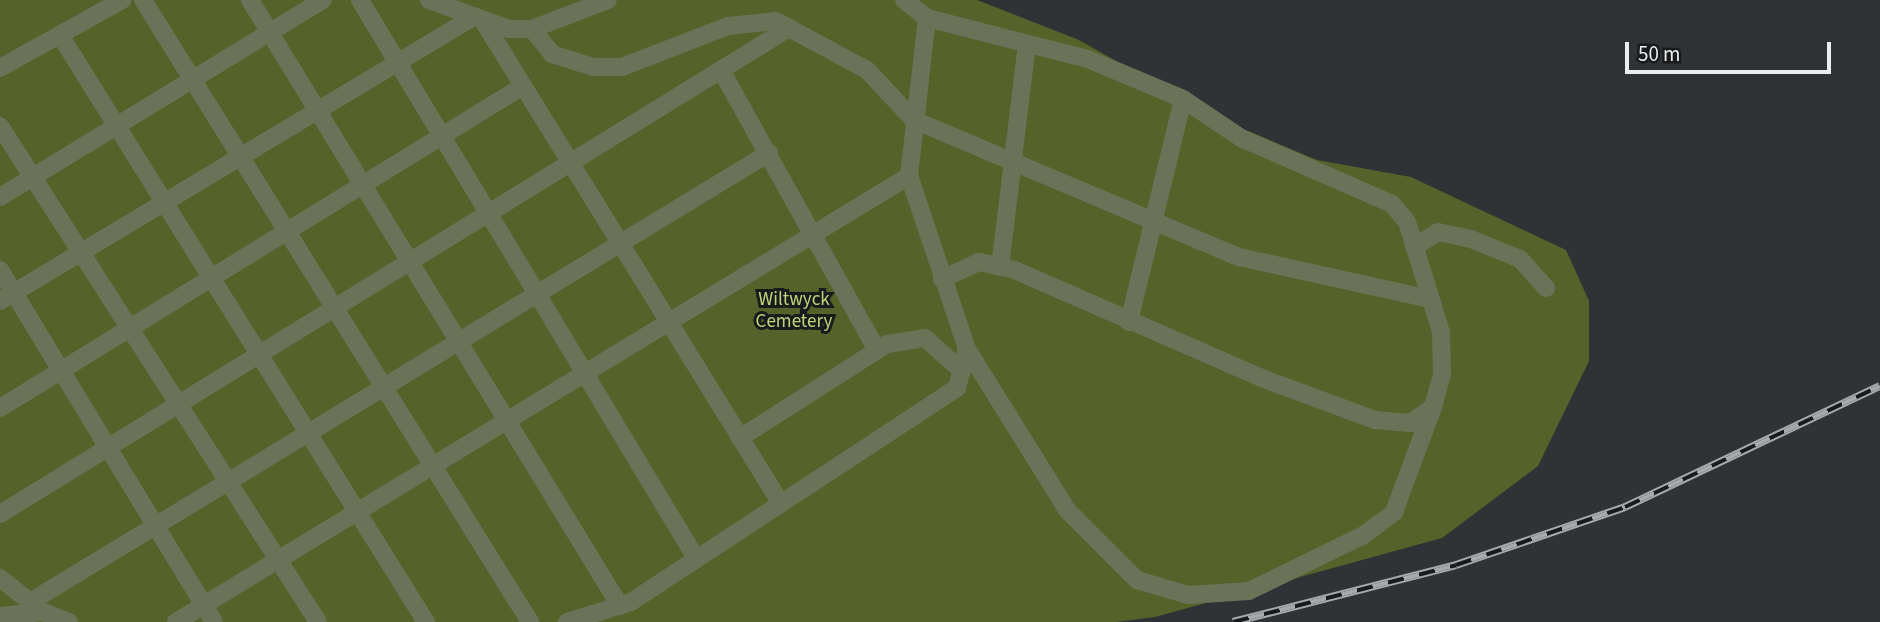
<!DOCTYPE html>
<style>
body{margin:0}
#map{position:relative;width:1880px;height:622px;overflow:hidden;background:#303335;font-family:"Source Sans 3",sans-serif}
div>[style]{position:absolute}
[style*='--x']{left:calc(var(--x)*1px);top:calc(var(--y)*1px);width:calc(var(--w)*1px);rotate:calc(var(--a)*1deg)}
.green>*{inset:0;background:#56622a}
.minor>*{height:18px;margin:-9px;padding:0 9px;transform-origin:9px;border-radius:9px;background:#6b7258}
.rail>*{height:8px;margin-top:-4px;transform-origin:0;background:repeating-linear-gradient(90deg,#191a1b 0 16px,#a7a9ab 0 32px);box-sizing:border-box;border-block:2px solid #a7a9ab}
span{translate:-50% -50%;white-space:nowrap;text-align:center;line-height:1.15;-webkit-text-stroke:6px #191a1b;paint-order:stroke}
.park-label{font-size:19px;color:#bfd379}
.scale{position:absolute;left:1625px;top:42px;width:206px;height:32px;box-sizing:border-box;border:4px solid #ebedee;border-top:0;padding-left:9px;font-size:21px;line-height:24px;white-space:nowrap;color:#ebedee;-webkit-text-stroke:5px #191a1b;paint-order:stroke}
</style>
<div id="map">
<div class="green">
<div style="clip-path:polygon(0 0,977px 0,1079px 40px,1217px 118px,1317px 160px,1411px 177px,1566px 250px,1589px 301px,1589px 361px,1538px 466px,1442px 538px,1155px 617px,1116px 622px,0 622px)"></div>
</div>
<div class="minor">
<div style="--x:143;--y:0;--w:733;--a:58.11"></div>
<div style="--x:250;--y:0;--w:710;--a:58.59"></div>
<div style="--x:360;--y:0;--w:651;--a:58.95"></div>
<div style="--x:429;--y:0;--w:85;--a:19.9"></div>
<div style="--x:509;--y:29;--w:23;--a:0"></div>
<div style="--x:532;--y:29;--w:81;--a:-20.9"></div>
<div style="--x:927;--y:18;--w:166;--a:14.3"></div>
<div style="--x:1088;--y:59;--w:103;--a:22.8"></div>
<div style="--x:1183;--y:99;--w:70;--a:33.9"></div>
<div style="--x:1241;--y:138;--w:165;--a:23.6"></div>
<div style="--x:1392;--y:204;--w:23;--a:50"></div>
<div style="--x:1407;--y:222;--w:115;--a:72.8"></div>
<div style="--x:1441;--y:332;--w:42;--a:88.6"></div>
<div style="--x:1442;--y:374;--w:34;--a:105"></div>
<div style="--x:1433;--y:407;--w:28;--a:145"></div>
<div style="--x:1410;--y:423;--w:35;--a:-175"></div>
<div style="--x:1375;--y:420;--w:118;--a:-159.7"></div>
<div style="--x:1264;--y:379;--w:272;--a:-156.4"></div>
<div style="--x:1015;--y:270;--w:37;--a:-167"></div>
<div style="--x:979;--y:262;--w:41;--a:155.3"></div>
<div style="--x:485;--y:24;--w:562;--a:58.32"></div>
<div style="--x:532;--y:29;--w:32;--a:51"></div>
<div style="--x:552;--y:54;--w:43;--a:17.6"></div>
<div style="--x:593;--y:67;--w:29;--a:0"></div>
<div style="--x:622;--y:67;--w:114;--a:-21.1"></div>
<div style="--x:728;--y:26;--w:48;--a:-5.9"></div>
<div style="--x:776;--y:21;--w:103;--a:28.3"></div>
<div style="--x:867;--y:70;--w:69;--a:46.8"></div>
<div style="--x:914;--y:120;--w:353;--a:22.9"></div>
<div style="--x:1239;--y:257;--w:191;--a:12.4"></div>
<div style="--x:60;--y:35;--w:692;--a:58.06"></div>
<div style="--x:0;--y:68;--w:140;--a:-29.1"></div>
<div style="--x:721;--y:70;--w:321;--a:60.9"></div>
<div style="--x:0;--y:126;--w:589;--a:57.33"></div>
<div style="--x:0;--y:197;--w:378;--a:-31.4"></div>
<div style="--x:1414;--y:247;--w:28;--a:-32"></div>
<div style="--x:1438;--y:232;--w:34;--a:12"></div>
<div style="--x:1471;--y:239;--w:53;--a:22.2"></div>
<div style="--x:1520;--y:259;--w:39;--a:48"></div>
<div style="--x:1000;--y:267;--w:224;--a:-83.1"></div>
<div style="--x:0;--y:270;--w:412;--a:58.7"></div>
<div style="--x:0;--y:301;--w:550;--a:-30.95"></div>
<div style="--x:1129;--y:322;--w:229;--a:-76.4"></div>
<div style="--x:967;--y:349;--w:191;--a:58.1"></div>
<div style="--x:1068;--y:511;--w:98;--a:45"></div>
<div style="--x:1137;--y:580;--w:53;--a:16.4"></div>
<div style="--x:1188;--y:595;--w:61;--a:-3.8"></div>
<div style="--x:1249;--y:591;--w:128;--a:-26"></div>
<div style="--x:1364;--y:535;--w:38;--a:-37"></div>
<div style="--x:1394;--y:512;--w:112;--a:-69.6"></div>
<div style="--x:0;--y:408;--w:614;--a:-31.62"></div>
<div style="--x:740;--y:438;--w:174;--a:-32.6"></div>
<div style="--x:887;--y:344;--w:38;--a:-9"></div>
<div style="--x:925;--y:338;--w:50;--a:41.7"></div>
<div style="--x:0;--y:514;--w:927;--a:-31.63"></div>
<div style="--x:0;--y:578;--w:55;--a:38.3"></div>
<div style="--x:43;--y:612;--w:28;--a:21"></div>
<div style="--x:30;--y:602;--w:865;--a:-31.28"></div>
<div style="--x:0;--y:616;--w:43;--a:-5.3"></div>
<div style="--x:176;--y:622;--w:858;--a:-31.32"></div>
<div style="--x:567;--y:622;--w:67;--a:-17.4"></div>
<div style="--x:631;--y:602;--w:390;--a:-33.3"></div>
<div style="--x:957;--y:388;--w:40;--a:-75.6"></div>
<div style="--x:967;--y:349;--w:182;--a:-108.5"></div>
<div style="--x:909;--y:176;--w:159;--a:-83.5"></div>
<div style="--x:927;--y:18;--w:29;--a:-142"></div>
</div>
<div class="rail">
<div style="--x:1233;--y:622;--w:230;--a:-14.3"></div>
<div style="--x:1456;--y:565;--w:179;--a:-18.9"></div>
<div style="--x:1625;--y:507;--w:282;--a:-25.4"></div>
</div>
<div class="park-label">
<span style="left:794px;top:311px">Wiltwyck<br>Cemetery</span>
</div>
<div class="scale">50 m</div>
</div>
